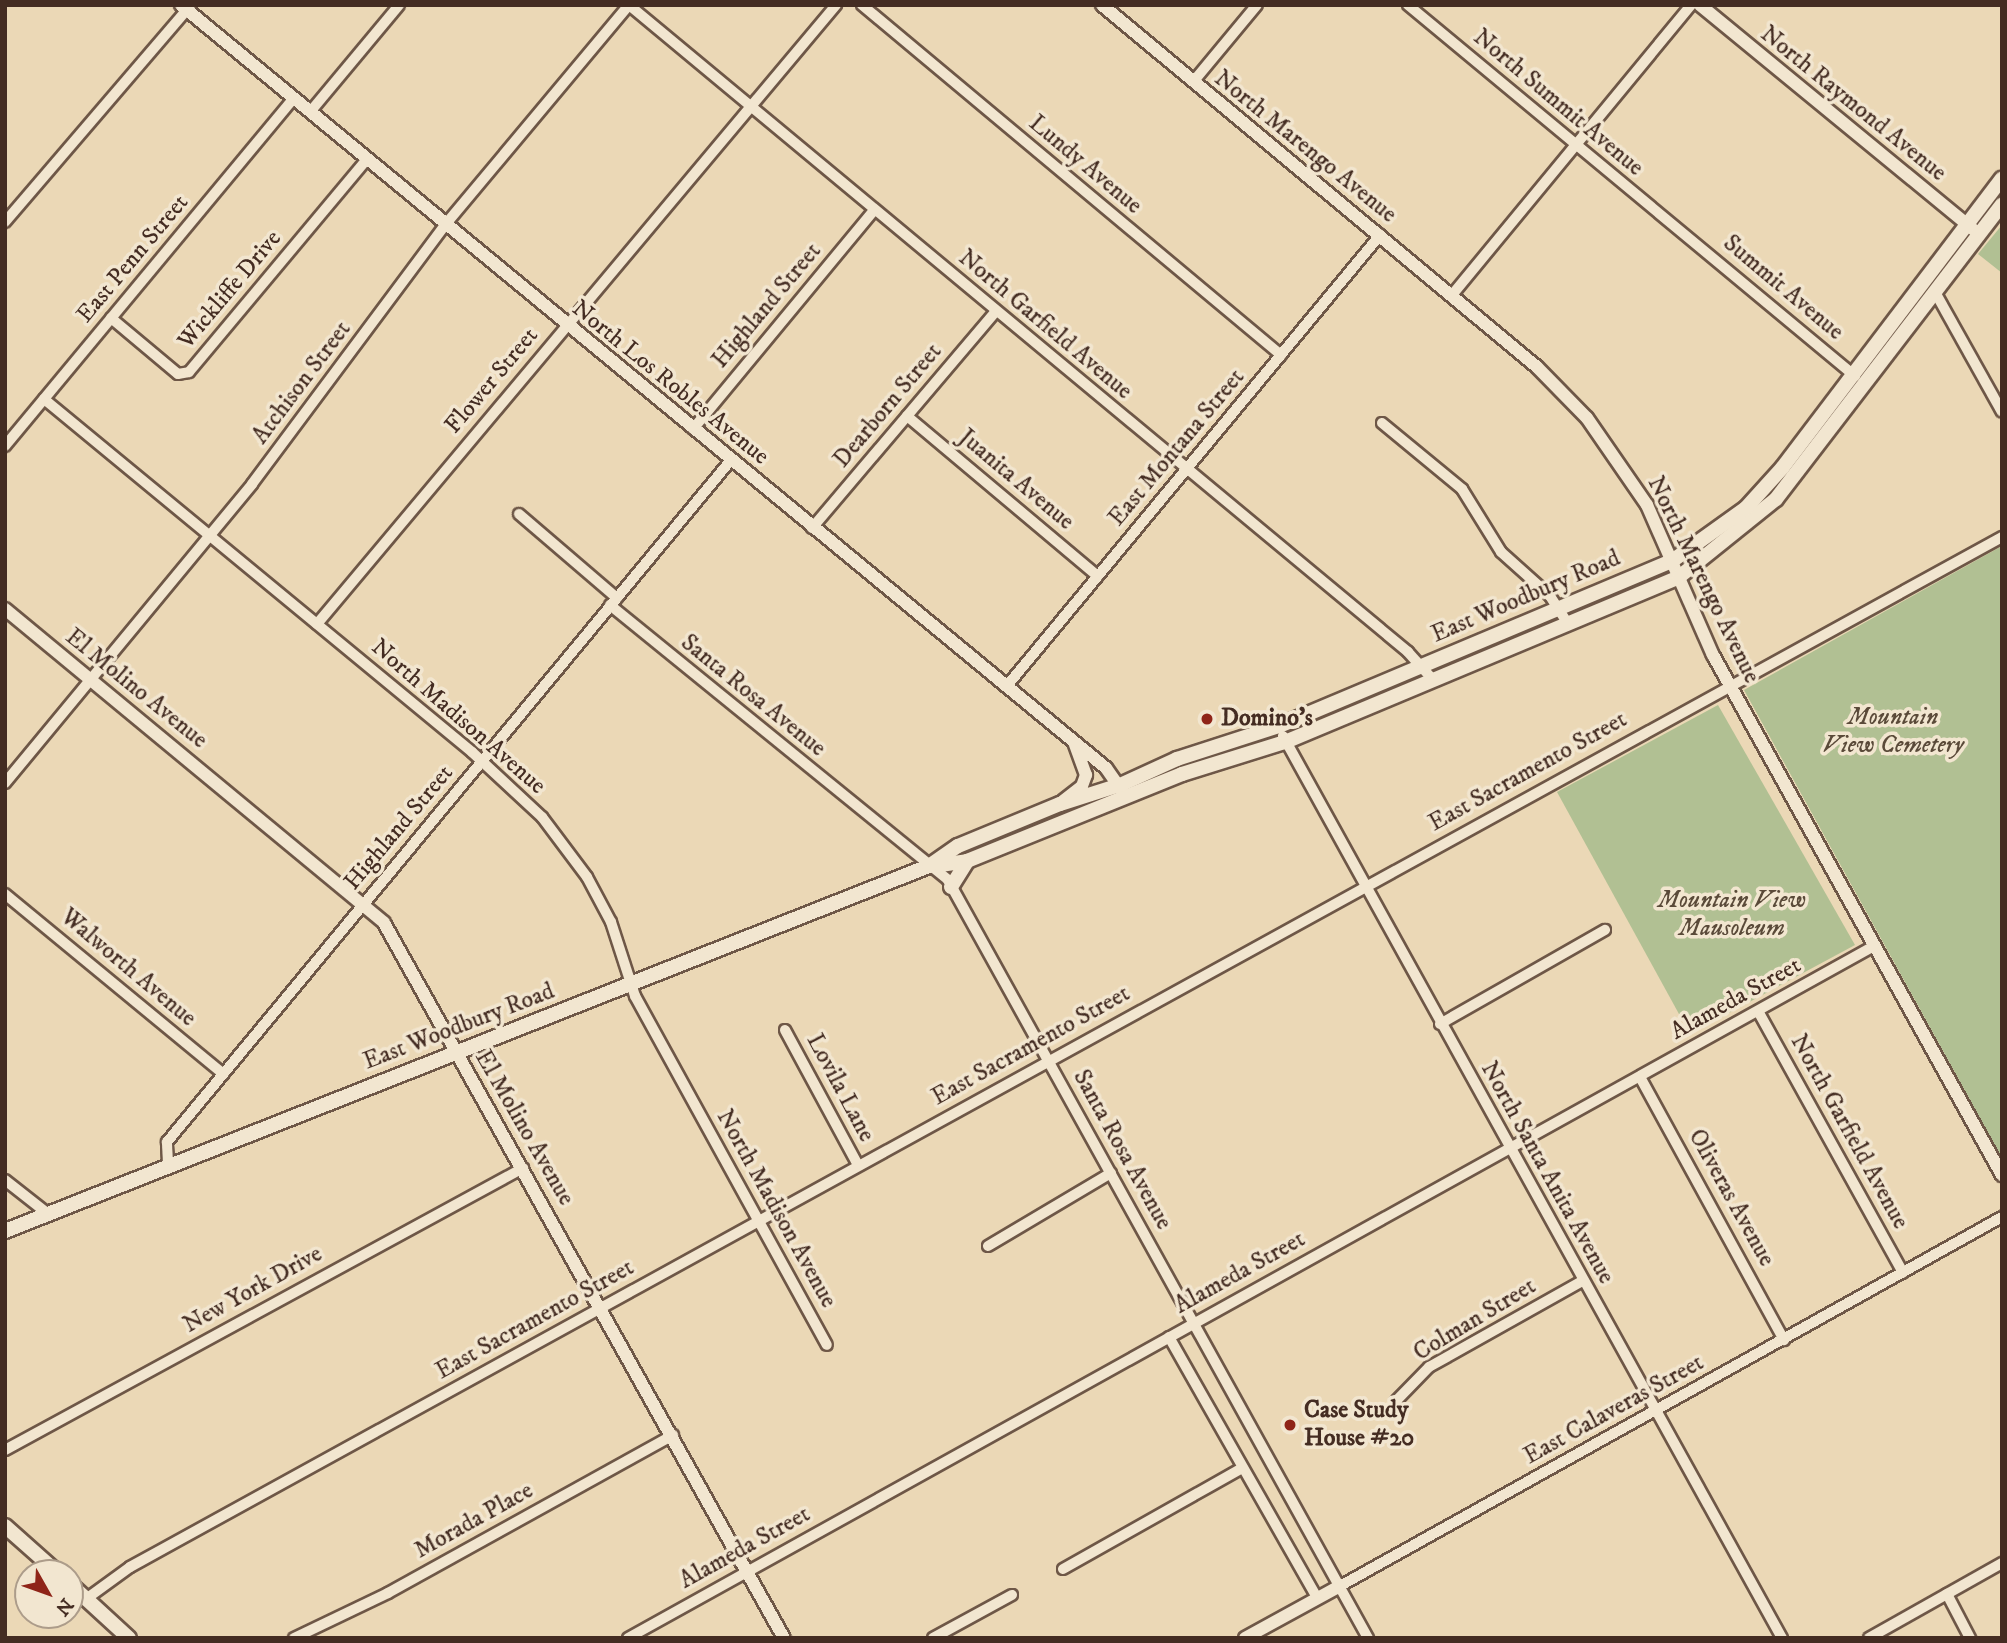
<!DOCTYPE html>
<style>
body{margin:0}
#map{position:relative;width:2007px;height:1643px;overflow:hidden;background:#ebd8b6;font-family:"IM FELL DW Pica",serif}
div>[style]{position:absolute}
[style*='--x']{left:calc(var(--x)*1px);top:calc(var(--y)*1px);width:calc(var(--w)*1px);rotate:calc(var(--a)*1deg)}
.green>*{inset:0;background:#b1c093}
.roads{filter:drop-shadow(2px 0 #6e5747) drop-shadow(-2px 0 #6e5747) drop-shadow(0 2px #6e5747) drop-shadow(0 -2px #6e5747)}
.minor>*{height:10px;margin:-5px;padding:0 5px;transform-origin:5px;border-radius:5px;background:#f2e6d0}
.tertiary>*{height:12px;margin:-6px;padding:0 6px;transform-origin:6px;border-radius:6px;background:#f2e6d0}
.secondary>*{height:14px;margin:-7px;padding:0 7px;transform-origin:7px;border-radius:7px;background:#f2e6d0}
.dots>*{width:19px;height:19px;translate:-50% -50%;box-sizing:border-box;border:4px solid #f2e6d0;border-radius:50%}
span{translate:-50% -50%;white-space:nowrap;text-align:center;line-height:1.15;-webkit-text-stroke:7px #f2e6d0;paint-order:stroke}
.street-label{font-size:24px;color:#442c22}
.park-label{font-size:24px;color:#5a4a39;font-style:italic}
.poi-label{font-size:24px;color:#442c22;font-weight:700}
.left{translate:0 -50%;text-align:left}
.frame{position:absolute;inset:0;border:7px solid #442c22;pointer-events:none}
.north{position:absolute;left:14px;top:1559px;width:70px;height:70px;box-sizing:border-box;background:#f2e6d0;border:2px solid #ac9c8a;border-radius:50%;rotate:130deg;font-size:19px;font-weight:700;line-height:28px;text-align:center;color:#442c22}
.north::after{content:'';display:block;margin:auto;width:24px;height:32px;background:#8f2418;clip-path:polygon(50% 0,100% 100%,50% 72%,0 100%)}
</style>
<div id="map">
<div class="green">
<div style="clip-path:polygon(2002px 225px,2002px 273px,1978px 254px)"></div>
<div style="clip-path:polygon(2002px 546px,2002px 1158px,1744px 690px)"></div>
<div style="clip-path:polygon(1718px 705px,1855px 945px,1690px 1034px,1557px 792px)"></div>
</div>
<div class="roads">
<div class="minor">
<div style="--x:629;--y:5;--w:1013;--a:39.71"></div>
<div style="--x:1408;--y:652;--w:36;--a:48"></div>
<div style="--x:862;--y:5;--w:546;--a:39.87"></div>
<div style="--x:1408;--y:5;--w:581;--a:39.69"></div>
<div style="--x:1193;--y:82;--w:100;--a:-50.3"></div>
<div style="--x:310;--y:112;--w:139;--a:-50.2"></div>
<div style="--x:5;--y:222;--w:284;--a:-49.4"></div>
<div style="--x:1935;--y:292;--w:137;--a:60.8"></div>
<div style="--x:1452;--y:295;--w:376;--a:-50.5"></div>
<div style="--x:111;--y:318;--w:87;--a:39.9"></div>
<div style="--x:178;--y:374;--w:11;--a:-10"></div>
<div style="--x:189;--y:372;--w:278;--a:-50.1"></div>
<div style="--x:44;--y:399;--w:555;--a:39.51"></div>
<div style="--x:472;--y:752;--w:96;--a:42.9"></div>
<div style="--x:542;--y:817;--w:75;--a:53.1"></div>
<div style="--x:587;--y:877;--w:51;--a:61.9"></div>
<div style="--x:611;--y:922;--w:78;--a:72"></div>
<div style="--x:635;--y:996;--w:398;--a:61.2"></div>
<div style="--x:907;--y:416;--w:249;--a:40"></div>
<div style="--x:1382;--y:423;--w:104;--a:39.5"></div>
<div style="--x:1462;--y:489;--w:74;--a:58.2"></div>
<div style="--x:1501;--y:552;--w:66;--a:41.9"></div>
<div style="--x:1550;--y:596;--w:33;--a:57"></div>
<div style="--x:693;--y:429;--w:284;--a:-50.4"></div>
<div style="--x:5;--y:446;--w:452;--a:-50.3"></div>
<div style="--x:519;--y:514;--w:129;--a:40.6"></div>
<div style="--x:812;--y:528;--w:283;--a:-49.7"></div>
<div style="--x:610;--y:605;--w:436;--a:39.1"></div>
<div style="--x:948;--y:880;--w:867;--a:61.01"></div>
<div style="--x:317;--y:624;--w:808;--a:-50.02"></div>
<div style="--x:1006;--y:687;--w:587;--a:-50.39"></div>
<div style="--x:1283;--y:736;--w:1031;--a:61.05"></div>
<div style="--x:5;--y:783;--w:388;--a:-50.4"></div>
<div style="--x:252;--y:484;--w:323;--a:-53.3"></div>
<div style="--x:445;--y:225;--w:287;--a:-50.1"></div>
<div style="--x:5;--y:894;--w:283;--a:39.5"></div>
<div style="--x:1758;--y:1011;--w:299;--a:61"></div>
<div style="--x:1440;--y:1024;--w:190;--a:-29.7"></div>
<div style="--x:785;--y:1030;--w:153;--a:61.6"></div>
<div style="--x:1640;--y:1077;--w:300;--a:61.3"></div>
<div style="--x:168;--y:1163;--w:21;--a:-93"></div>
<div style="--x:167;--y:1142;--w:885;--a:-50.41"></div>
<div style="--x:5;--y:1180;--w:53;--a:38.2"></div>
<div style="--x:988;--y:1246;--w:143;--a:-30.7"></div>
<div style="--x:1169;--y:1337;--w:300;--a:60.4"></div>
<div style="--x:1395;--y:1402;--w:49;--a:-45.8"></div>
<div style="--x:1429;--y:1367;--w:176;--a:-29.3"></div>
<div style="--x:5;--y:1450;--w:590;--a:-28.56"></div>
<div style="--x:1063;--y:1569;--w:206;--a:-29.4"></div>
<div style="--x:1340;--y:1586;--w:758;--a:-29.14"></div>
<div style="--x:1947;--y:1594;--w:50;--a:62.4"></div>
<div style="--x:86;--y:1599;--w:54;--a:-36"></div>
<div style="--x:130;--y:1567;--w:2137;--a:-28.82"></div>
<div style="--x:294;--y:1638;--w:104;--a:-25.6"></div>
<div style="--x:388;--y:1593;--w:326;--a:-29"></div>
<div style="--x:628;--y:1638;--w:1425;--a:-29.05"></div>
<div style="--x:933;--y:1638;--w:90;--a:-28.6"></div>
<div style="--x:1869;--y:1638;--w:153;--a:-29.4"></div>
</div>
<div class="tertiary">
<div style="--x:181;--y:5;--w:1199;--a:39.52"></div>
<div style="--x:1106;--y:768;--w:29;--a:55"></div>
<div style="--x:1102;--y:5;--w:566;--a:39.77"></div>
<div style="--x:1537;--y:367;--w:71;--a:45.6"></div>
<div style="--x:1587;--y:418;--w:106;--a:55.4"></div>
<div style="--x:1647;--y:505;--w:164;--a:66.3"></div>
<div style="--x:1713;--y:655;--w:595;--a:60.94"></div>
<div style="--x:1700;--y:5;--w:361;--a:39.4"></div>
<div style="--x:5;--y:609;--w:492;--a:39.6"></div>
<div style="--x:384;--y:923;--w:819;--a:60.78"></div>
<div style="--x:1063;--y:801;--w:24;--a:-38"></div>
<div style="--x:1082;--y:786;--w:12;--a:-70"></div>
<div style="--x:1086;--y:775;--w:33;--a:-110"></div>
<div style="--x:1245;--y:1638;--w:108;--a:-28.7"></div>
</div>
<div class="secondary">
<div style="--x:933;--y:866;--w:34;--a:-8"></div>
<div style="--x:967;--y:861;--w:232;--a:-22"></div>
<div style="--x:1182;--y:774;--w:108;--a:-17.3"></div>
<div style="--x:1285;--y:742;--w:427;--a:-22.7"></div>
<div style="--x:1679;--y:577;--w:124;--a:-38.8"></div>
<div style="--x:1776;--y:499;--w:371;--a:-52.5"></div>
<div style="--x:951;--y:887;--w:31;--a:-58"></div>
<div style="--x:5;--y:1231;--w:993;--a:-21.56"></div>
<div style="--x:929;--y:866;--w:35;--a:-35"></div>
<div style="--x:958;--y:846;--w:110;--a:-22.4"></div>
<div style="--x:1060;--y:804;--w:63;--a:-17.6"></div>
<div style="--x:1120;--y:785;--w:63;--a:-24.5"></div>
<div style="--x:1177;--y:759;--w:107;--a:-17.9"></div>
<div style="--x:1279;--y:726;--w:426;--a:-22.8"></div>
<div style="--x:1672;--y:561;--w:91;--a:-35.6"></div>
<div style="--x:1746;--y:508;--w:55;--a:-47.9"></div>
<div style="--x:1783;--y:467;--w:362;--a:-52.8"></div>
<div style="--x:5;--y:1526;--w:71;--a:41.6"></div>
<div style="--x:70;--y:1584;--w:80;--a:42.5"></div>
</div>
</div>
<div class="dots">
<div style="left:1207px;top:719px;background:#8f2418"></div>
<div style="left:1290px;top:1425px;background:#8f2418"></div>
</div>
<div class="street-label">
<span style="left:1558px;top:103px;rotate:40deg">North Summit Avenue</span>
<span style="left:1853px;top:104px;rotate:39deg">North Raymond Avenue</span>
<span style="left:1305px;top:147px;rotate:39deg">North Marengo Avenue</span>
<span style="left:1085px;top:165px;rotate:40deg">Lundy Avenue</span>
<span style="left:133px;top:259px;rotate:-50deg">East Penn Street</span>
<span style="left:1783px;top:288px;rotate:40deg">Summit Avenue</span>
<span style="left:230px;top:290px;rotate:-50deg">Wickliffe Drive</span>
<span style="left:767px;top:306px;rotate:-50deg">Highland Street</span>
<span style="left:1045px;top:325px;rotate:40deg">North Garfield Avenue</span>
<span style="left:492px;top:381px;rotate:-50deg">Flower Street</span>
<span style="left:302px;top:383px;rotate:-53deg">Atchison Street</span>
<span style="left:670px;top:383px;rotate:39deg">North Los Robles Avenue</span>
<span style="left:888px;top:406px;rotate:-50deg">Dearborn Street</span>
<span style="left:1177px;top:448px;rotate:-50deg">East Montana Street</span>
<span style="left:1016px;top:480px;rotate:40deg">Juanita Avenue</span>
<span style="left:1703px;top:580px;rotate:64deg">North Marengo Avenue</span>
<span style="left:1526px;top:597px;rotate:-23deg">East Woodbury Road</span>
<span style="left:136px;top:689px;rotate:39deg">El Molino Avenue</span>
<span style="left:753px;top:696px;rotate:39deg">Santa Rosa Avenue</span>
<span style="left:458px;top:717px;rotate:41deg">North Madison Avenue</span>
<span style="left:1528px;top:772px;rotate:-29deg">East Sacramento Street</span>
<span style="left:399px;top:828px;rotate:-50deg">Highland Street</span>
<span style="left:128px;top:968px;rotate:40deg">Walworth Avenue</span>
<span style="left:1736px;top:999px;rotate:-29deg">Alameda Street</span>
<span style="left:459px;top:1027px;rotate:-21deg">East Woodbury Road</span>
<span style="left:1031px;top:1046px;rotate:-29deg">East Sacramento Street</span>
<span style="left:840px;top:1088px;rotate:62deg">Lovila Lane</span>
<span style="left:524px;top:1128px;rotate:60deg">El Molino Avenue</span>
<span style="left:1849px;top:1132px;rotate:61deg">North Garfield Avenue</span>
<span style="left:1122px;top:1150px;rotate:61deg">Santa Rosa Avenue</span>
<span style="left:1547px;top:1173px;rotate:61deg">North Santa Anita Avenue</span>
<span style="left:1731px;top:1198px;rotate:61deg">Oliveras Avenue</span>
<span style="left:776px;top:1209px;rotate:61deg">North Madison Avenue</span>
<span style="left:1240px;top:1273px;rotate:-29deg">Alameda Street</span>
<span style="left:253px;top:1290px;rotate:-29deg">New York Drive</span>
<span style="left:535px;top:1320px;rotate:-29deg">East Sacramento Street</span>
<span style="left:1475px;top:1320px;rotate:-31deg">Colman Street</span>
<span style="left:1614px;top:1410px;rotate:-29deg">East Calaveras Street</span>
<span style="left:474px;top:1521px;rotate:-29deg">Morada Place</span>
<span style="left:745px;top:1548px;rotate:-29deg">Alameda Street</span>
</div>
<div class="park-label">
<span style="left:1893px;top:732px">Mountain<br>View Cemetery</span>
<span style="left:1732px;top:915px">Mountain View<br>Mausoleum</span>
</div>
<div class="poi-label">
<span class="left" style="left:1221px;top:719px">Domino's</span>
<span class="left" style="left:1304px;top:1425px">Case Study<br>House #20</span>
</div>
<div class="frame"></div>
<div class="north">N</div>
</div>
